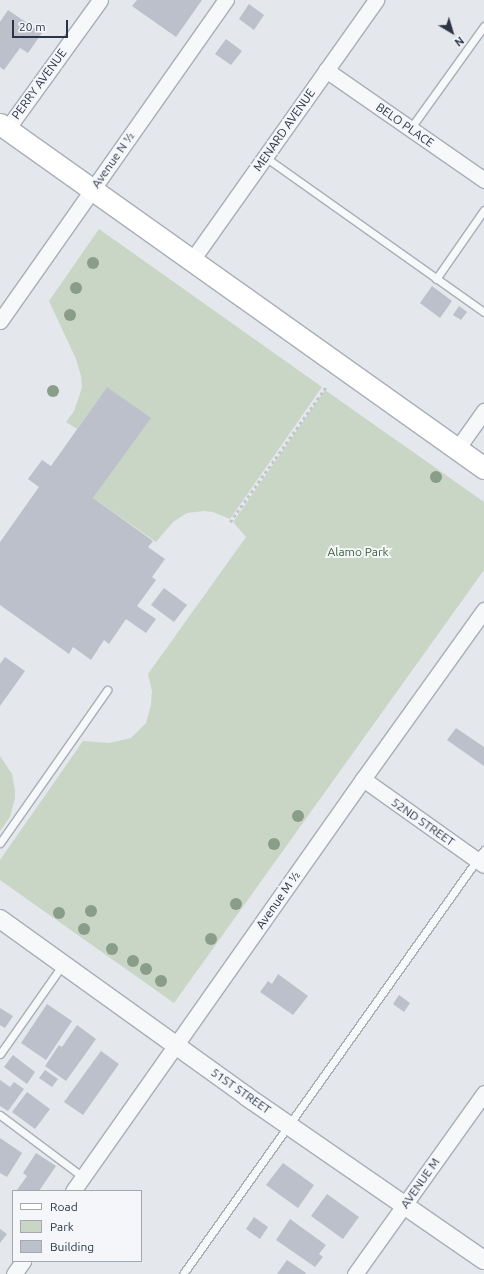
<!DOCTYPE html>
<meta charset="utf-8">
<style>
body{margin:0}
#map{position:relative;width:484px;height:1274px;overflow:hidden;background:#e4e7ec;font-family:Ubuntu,sans-serif}
div>[style]{position:absolute}
[style*='--x']{left:calc(var(--x)*1px);top:calc(var(--y)*1px);width:calc(var(--w)*1px);rotate:calc(var(--a)*1deg)}
.green>*{inset:0;background:#c9d6c5}
.building>*{inset:0;background:#bbc0ca}
.path>*{height:2.5px;margin-top:-1.25px;transform-origin:0;background:repeating-linear-gradient(90deg,#c2c5cb 0 3px,transparent 0 6px)}
.roads{filter:drop-shadow(1px 0 #a9aeb7) drop-shadow(-1px 0 #a9aeb7) drop-shadow(0 1px #a9aeb7) drop-shadow(0 -1px #a9aeb7)}
.service>*{height:7px;margin:-3.5px;padding:0 3.5px;transform-origin:3.5px;border-radius:3.5px;background:#f7f8fa}
.minor>*{height:15px;margin:-7.5px;padding:0 7.5px;transform-origin:7.5px;border-radius:7.5px;background:#f7f8fa}
.tertiary>*{height:18px;margin:-9px;padding:0 9px;transform-origin:9px;border-radius:9px;background:#f7f8fa}
.secondary>*{height:21px;margin:-10.5px;padding:0 10.5px;transform-origin:10.5px;border-radius:10.5px;background:#fff}
.trees>*{width:12px;height:12px;margin:-6px;border-radius:50%;background:#899d89}
span{translate:-50% -50%;white-space:nowrap;text-align:center;line-height:1.15;-webkit-text-stroke:4px #f4f6f9;paint-order:stroke}
.street-label{font-size:12px;color:#2b3445}
.park-label{font-size:12px;color:#3f6138}
.legend{position:absolute;left:12px;top:1190px;width:130px;height:72px;box-sizing:border-box;background:#f4f6f9;border:1px solid #a4a8b1;margin:0;padding:5px 7px;list-style:none;font-size:12px;color:#2b3445}
.legend li{display:flex;align-items:center;gap:8px;height:20px}
.legend b{width:20px;border:1px solid #a4a8b1}
.north{position:absolute;left:432px;top:12px;width:40px;height:40px;-webkit-text-stroke:3px #f4f6f9;paint-order:stroke;rotate:142deg;font-size:11px;font-weight:700;line-height:16px;text-align:center;color:#2b3445}
.north::after{content:'';display:block;margin:auto;width:14px;height:18px;background:#2b3445;clip-path:polygon(50% 0,100% 100%,50% 72%,0 100%)}
.scale{position:absolute;left:12px;top:20px;width:56px;height:18px;box-sizing:border-box;border:2px solid #2b3445;border-top:0;padding-left:5px;font-size:12px;line-height:14px;white-space:nowrap;color:#2b3445;-webkit-text-stroke:3px #f4f6f9;paint-order:stroke}
</style>
<div id="map">
<div class="green">
<div style="clip-path:polygon(99px 229px,322px 387px,230px 519px,213px 512px,204px 511px,187px 513px,173px 522px,156px 542px,93px 498px,150px 418px,107px 387px,77px 429px,66px 422px,74px 411px,79px 397px,82px 387px,81px 376px,76px 359px,49px 301px)"></div>
<div style="clip-path:polygon(325px 390px,484px 502px,484px 570px,174px 1003px,0 880px,0 860px,83px 741px,109px 743px,131px 738px,146px 723px,151px 705px,152px 691px,148px 674px,246px 537px,233px 522px)"></div>
<div style="clip-path:polygon(0 756px,12px 774px,15px 790px,15px 798px,10px 817px,0 831px)"></div>
</div>
<div class="building">
<div style="clip-path:polygon(137px 0,202px 0,176px 37px,132px 6px)"></div>
<div style="clip-path:polygon(249px 4px,264px 15px,254px 30px,239px 19px)"></div>
<div style="clip-path:polygon(8px 10px,42px 33px,28px 53px,20px 48px,4px 70px,0 67px,0 22px)"></div>
<div style="clip-path:polygon(226px 39px,242px 51px,231px 65px,215px 54px)"></div>
<div style="clip-path:polygon(432px 286px,452px 301px,440px 318px,420px 303px)"></div>
<div style="clip-path:polygon(459px 306px,467px 312px,461px 320px,453px 315px)"></div>
<div style="clip-path:polygon(107px 387px,151px 418px,93px 498px,153px 541px,148px 547px,165px 559px,152px 577px,156px 580px,137px 606px,156px 619px,146px 633px,126px 619px,109px 644px,104px 640px,91px 660px,73px 647px,69px 654px,0 605px,0 542px,39px 487px,28px 479px,42px 460px,51px 466px)"></div>
<div style="clip-path:polygon(164px 588px,187px 605px,174px 622px,151px 605px)"></div>
<div style="clip-path:polygon(5px 657px,25px 671px,0 706px,0 664px)"></div>
<div style="clip-path:polygon(456px 728px,484px 747px,484px 766px,447px 740px)"></div>
<div style="clip-path:polygon(278px 974px,308px 996px,293px 1015px,260px 992px,268px 981px,272px 984px)"></div>
<div style="clip-path:polygon(399px 995px,410px 1003px,404px 1012px,393px 1004px)"></div>
<div style="clip-path:polygon(47px 1004px,72px 1021px,46px 1060px,21px 1043px)"></div>
<div style="clip-path:polygon(0 1008px,13px 1016px,5px 1028px,0 1025px)"></div>
<div style="clip-path:polygon(77px 1025px,96px 1039px,66px 1081px,45px 1066px,59px 1045px,62px 1047px)"></div>
<div style="clip-path:polygon(101px 1051px,119px 1064px,83px 1115px,64px 1102px)"></div>
<div style="clip-path:polygon(13px 1055px,35px 1072px,27px 1084px,4px 1067px)"></div>
<div style="clip-path:polygon(45px 1070px,58px 1079px,52px 1087px,39px 1078px)"></div>
<div style="clip-path:polygon(0 1080px,10px 1087px,14px 1082px,24px 1089px,8px 1111px,0 1106px)"></div>
<div style="clip-path:polygon(27px 1092px,50px 1109px,35px 1129px,12px 1112px)"></div>
<div style="clip-path:polygon(0 1138px,22px 1153px,7px 1177px,0 1173px)"></div>
<div style="clip-path:polygon(36px 1153px,56px 1166px,39px 1191px,19px 1191px,17px 1190px,27px 1176px,23px 1173px)"></div>
<div style="clip-path:polygon(283px 1163px,314px 1185px,298px 1208px,266px 1185px)"></div>
<div style="clip-path:polygon(327px 1194px,359px 1217px,343px 1239px,311px 1216px)"></div>
<div style="clip-path:polygon(254px 1217px,268px 1227px,260px 1239px,246px 1229px)"></div>
<div style="clip-path:polygon(290px 1219px,326px 1245px,319px 1254px,323px 1257px,315px 1267px,276px 1240px)"></div>
<div style="clip-path:polygon(0 1229px,7px 1234px,0 1243px)"></div>
<div style="clip-path:polygon(287px 1260px,306px 1273px,305px 1274px,277px 1274px)"></div>
</div>
<div class="path">
<div style="--x:230;--y:522;--w:166;--a:-54.6"></div>
</div>
<div class="roads">
<div class="service">
<div style="--x:410;--y:129;--w:127;--a:-54.3"></div>
<div style="--x:265;--y:157;--w:268;--a:35.3"></div>
<div style="--x:436;--y:279;--w:84;--a:-55.2"></div>
<div style="--x:0;--y:843;--w:187;--a:-55"></div>
<div style="--x:0;--y:1054;--w:110;--a:-55"></div>
<div style="--x:0;--y:1115;--w:104;--a:36.8"></div>
<div style="--x:183;--y:1274;--w:520;--a:-54.63"></div>
</div>
<div class="minor">
<div style="--x:326;--y:70;--w:193;--a:34.8"></div>
<div style="--x:7;--y:129;--w:159;--a:-54.2"></div>
<div style="--x:192;--y:260;--w:319;--a:-54.7"></div>
<div style="--x:0;--y:321;--w:393;--a:-54.9"></div>
<div style="--x:457;--y:449;--w:47;--a:-54.6"></div>
<div style="--x:363;--y:779;--w:148;--a:35.4"></div>
<div style="--x:73;--y:1191;--w:504;--a:-54.86"></div>
<div style="--x:363;--y:779;--w:208;--a:-54.4"></div>
<div style="--x:14;--y:1274;--w:16;--a:-55"></div>
<div style="--x:355;--y:1274;--w:222;--a:-54.5"></div>
</div>
<div class="tertiary">
<div style="--x:0;--y:919;--w:303;--a:35.7"></div>
<div style="--x:246;--y:1096;--w:289;--a:34.6"></div>
</div>
<div class="secondary">
<div style="--x:0;--y:124;--w:594;--a:35.4"></div>
</div>
</div>
<div class="trees">
<div style="left:93px;top:263px"></div>
<div style="left:76px;top:288px"></div>
<div style="left:70px;top:315px"></div>
<div style="left:53px;top:391px"></div>
<div style="left:436px;top:477px"></div>
<div style="left:298px;top:816px"></div>
<div style="left:274px;top:844px"></div>
<div style="left:236px;top:904px"></div>
<div style="left:91px;top:911px"></div>
<div style="left:59px;top:913px"></div>
<div style="left:84px;top:929px"></div>
<div style="left:211px;top:939px"></div>
<div style="left:112px;top:949px"></div>
<div style="left:133px;top:961px"></div>
<div style="left:146px;top:969px"></div>
<div style="left:161px;top:981px"></div>
</div>
<div class="street-label">
<span style="left:39px;top:84px;rotate:-54deg">PERRY AVENUE</span>
<span style="left:405px;top:125px;rotate:35deg">BELO PLACE</span>
<span style="left:284px;top:130px;rotate:-55deg">MENARD AVENUE</span>
<span style="left:113px;top:160px;rotate:-55deg">Avenue N ½</span>
<span style="left:423px;top:822px;rotate:35deg">52ND STREET</span>
<span style="left:278px;top:900px;rotate:-55deg">Avenue M ½</span>
<span style="left:241px;top:1091px;rotate:35deg">51ST STREET</span>
<span style="left:420px;top:1183px;rotate:-55deg">AVENUE M</span>
</div>
<div class="park-label">
<span style="left:358px;top:552px">Alamo Park</span>
</div>
<ul class="legend">
<li><b style="height:5px;background:#fff"></b>Road</li>
<li><b style="height:11px;background:#c9d6c5"></b>Park</li>
<li><b style="height:11px;background:#bbc0ca"></b>Building</li>
</ul>
<div class="north">N</div>
<div class="scale">20 m</div>
</div>
